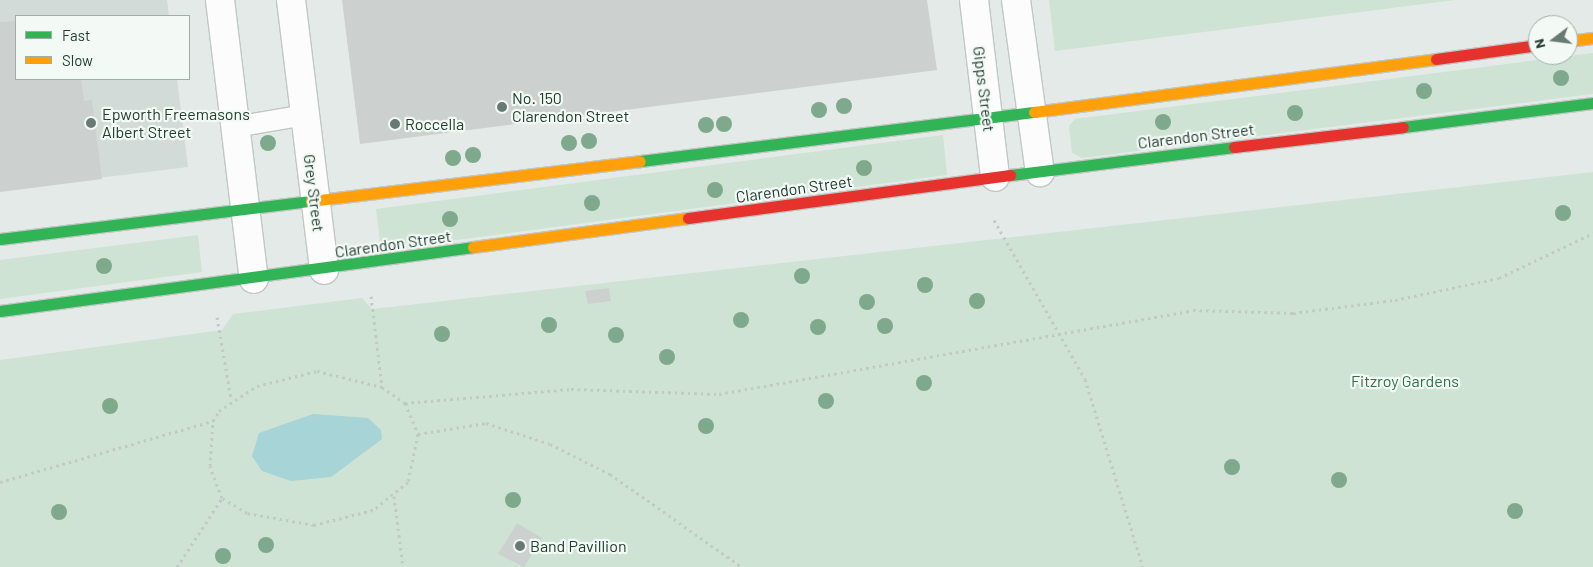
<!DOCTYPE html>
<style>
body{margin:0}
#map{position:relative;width:1593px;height:567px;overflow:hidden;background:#e4eae7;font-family:Barlow,sans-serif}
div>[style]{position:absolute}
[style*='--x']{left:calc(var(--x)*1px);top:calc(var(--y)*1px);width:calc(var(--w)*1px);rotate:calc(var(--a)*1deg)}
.built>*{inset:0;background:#d2dbd7}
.green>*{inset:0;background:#cee3d3}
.water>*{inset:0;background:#a6d4d7}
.building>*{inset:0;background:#ccd1cf}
.path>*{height:3px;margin-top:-1.5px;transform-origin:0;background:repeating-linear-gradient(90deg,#c1cac5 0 2.5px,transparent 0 6.5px)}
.roads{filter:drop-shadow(1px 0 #c1c7c4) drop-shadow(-1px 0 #c1c7c4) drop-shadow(0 1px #c1c7c4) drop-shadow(0 -1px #c1c7c4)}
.lane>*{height:20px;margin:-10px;padding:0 10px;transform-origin:10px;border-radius:10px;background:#fbfcfb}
.street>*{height:28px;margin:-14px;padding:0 14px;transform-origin:14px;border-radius:14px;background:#fbfcfb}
.fast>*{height:11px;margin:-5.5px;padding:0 5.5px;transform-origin:5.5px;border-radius:5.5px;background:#30b455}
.slow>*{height:11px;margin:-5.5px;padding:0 5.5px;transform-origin:5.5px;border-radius:5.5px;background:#ff9f0a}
.jam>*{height:11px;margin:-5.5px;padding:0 5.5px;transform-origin:5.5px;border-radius:5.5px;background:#e5322d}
.trees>*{width:16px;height:16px;margin:-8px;border-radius:50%;background:#7fa98d}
.dots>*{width:14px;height:14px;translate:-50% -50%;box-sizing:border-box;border:2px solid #f3f9f5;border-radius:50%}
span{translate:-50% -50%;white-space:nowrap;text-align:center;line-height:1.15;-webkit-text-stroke:4.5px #f3f9f5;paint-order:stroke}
.street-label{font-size:16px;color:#233d34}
.poi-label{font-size:16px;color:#233d34}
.left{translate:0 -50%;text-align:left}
.park-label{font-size:16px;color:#2d7344}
.legend{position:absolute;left:15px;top:15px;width:175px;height:65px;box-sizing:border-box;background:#f3f9f5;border:1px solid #a0aea8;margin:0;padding:6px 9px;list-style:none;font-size:15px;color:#233d34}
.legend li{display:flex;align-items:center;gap:10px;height:25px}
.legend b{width:25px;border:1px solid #a0aea8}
.north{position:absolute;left:1528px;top:15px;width:50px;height:50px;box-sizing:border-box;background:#f3f9f5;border:1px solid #a0aea8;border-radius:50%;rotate:255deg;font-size:14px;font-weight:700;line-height:20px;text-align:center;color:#233d34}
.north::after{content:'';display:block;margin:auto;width:18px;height:22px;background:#677a73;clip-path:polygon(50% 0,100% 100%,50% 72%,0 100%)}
</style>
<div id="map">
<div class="built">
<div style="clip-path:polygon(0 0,167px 0,169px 16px,16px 16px,16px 79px,177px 79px,188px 167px,0 190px)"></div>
</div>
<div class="green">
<div style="clip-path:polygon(1049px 0,1455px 0,1055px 51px)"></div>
<div style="clip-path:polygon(1593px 53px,1593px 94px,1082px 158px,1072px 153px,1069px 126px,1075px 119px)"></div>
<div style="clip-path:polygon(943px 135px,947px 175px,381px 250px,376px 209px)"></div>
<div style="clip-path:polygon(1593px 172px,1593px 567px,0 567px,0 360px,222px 330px,233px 314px,362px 298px,372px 309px)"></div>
<div style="clip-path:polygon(198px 235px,202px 272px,0 299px,0 260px)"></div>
</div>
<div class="water">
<div style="clip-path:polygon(313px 414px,368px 418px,381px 430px,382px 439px,331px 477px,291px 481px,262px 471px,252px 456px,259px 433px)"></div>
</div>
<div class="building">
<div style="clip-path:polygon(342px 0,927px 0,937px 70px,360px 144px)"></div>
<div style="clip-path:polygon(16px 21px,16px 79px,81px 79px,84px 101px,92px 100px,102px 179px,0 192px,0 22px)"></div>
<div style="clip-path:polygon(609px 288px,611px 301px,588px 304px,585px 291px)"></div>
<div style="clip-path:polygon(517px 523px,542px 538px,524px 567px,498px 554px)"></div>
</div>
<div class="path">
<div style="--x:994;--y:220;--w:183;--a:60.2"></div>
<div style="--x:1085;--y:379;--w:197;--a:72.9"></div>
<div style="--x:371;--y:296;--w:92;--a:83.1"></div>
<div style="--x:217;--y:317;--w:83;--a:80.3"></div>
<div style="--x:317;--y:371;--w:67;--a:13.8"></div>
<div style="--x:382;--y:387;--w:28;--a:35"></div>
<div style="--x:405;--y:403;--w:34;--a:67"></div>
<div style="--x:418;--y:434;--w:49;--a:101.8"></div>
<div style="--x:408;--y:482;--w:45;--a:141.3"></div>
<div style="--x:373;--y:510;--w:61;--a:165.7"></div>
<div style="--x:314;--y:525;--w:68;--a:-169.8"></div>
<div style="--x:247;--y:513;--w:29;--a:-149"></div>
<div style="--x:222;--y:498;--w:34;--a:-111"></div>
<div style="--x:210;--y:466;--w:45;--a:-86.2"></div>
<div style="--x:213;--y:421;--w:12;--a:-59"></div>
<div style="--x:219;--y:411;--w:45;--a:-33.3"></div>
<div style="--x:257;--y:386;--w:62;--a:-14"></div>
<div style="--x:405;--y:403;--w:167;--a:-4.8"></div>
<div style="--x:571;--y:389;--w:148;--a:1.9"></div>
<div style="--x:719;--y:394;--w:481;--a:-10"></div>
<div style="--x:1193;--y:310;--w:100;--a:1.7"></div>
<div style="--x:1293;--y:313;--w:103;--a:-7.3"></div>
<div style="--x:1395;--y:300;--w:106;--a:-11.9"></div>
<div style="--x:1499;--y:278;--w:104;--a:-25.6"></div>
<div style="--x:418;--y:434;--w:69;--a:-9.2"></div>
<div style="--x:486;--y:423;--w:67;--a:18.2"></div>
<div style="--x:550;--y:444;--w:67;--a:26.6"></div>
<div style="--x:610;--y:474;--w:161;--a:35.2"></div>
<div style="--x:0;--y:482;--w:222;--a:-16"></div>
<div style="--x:394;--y:496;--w:72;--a:82.8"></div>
<div style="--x:177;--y:567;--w:82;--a:-56.9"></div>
</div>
<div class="roads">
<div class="lane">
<div style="--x:235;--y:127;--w:71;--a:-9.7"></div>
</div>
<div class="street">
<div style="--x:220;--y:0;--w:281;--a:83.1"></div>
<div style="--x:291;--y:0;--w:272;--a:83"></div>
<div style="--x:974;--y:0;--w:178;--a:83.2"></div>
<div style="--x:1016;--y:0;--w:174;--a:82.1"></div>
</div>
<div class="fast">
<div style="--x:1403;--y:127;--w:192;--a:-7.2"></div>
<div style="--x:640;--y:161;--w:397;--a:-7.1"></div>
<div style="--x:1010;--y:175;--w:226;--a:-7.1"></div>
<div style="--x:0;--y:239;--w:313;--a:-7"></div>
<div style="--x:0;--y:311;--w:477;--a:-7.7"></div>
</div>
<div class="slow">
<div style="--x:1568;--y:41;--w:25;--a:-7"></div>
<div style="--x:1034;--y:112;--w:405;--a:-7.5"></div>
<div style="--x:311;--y:201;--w:331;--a:-6.9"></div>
<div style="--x:473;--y:247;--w:217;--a:-7.7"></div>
</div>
<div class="jam">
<div style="--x:1436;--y:59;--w:103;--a:-7.8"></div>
<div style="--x:1234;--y:147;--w:170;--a:-6.7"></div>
<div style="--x:688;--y:218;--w:325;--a:-7.6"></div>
</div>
</div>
<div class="trees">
<div style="left:1561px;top:78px"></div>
<div style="left:1424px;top:91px"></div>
<div style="left:844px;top:106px"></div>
<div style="left:819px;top:110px"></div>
<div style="left:1295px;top:113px"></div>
<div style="left:1163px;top:122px"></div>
<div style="left:724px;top:124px"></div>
<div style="left:706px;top:125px"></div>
<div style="left:589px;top:141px"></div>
<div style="left:268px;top:143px"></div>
<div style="left:569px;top:143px"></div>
<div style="left:473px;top:155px"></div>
<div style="left:453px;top:158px"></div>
<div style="left:864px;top:168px"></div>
<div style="left:715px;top:190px"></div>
<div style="left:592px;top:203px"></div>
<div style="left:1563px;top:213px"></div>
<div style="left:450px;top:219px"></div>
<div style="left:104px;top:266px"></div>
<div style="left:802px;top:276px"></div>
<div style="left:925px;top:285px"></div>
<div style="left:977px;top:301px"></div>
<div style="left:867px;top:302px"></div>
<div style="left:741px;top:320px"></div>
<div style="left:549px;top:325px"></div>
<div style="left:885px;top:326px"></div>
<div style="left:818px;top:327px"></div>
<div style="left:442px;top:334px"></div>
<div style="left:616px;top:335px"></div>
<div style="left:667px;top:357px"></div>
<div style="left:924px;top:383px"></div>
<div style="left:826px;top:401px"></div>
<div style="left:110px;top:406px"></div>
<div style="left:706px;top:426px"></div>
<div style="left:1232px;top:467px"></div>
<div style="left:1339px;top:480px"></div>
<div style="left:513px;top:500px"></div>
<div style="left:1515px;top:511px"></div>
<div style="left:59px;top:512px"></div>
<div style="left:266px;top:545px"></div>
<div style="left:223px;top:556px"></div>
</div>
<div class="dots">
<div style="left:502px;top:107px;background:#677a73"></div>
<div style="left:91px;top:123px;background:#677a73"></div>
<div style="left:395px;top:124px;background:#677a73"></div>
<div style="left:520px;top:546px;background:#677a73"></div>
</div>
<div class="street-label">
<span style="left:984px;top:89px;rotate:83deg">Gipps Street</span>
<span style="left:1196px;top:136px;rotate:-7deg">Clarendon Street</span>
<span style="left:794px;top:189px;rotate:-8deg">Clarendon Street</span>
<span style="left:314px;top:193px;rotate:83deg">Grey Street</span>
<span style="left:393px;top:244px;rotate:-8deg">Clarendon Street</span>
</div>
<div class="poi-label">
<span class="left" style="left:512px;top:107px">No. 150<br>Clarendon Street</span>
<span class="left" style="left:102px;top:123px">Epworth Freemasons<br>Albert Street</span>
<span class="left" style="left:405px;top:124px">Roccella</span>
<span class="left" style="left:530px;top:546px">Band Pavillion</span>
</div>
<div class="park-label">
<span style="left:1405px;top:381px">Fitzroy Gardens</span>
</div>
<ul class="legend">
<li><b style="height:6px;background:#30b455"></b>Fast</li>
<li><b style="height:6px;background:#ff9f0a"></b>Slow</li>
</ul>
<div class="north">N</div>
</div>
